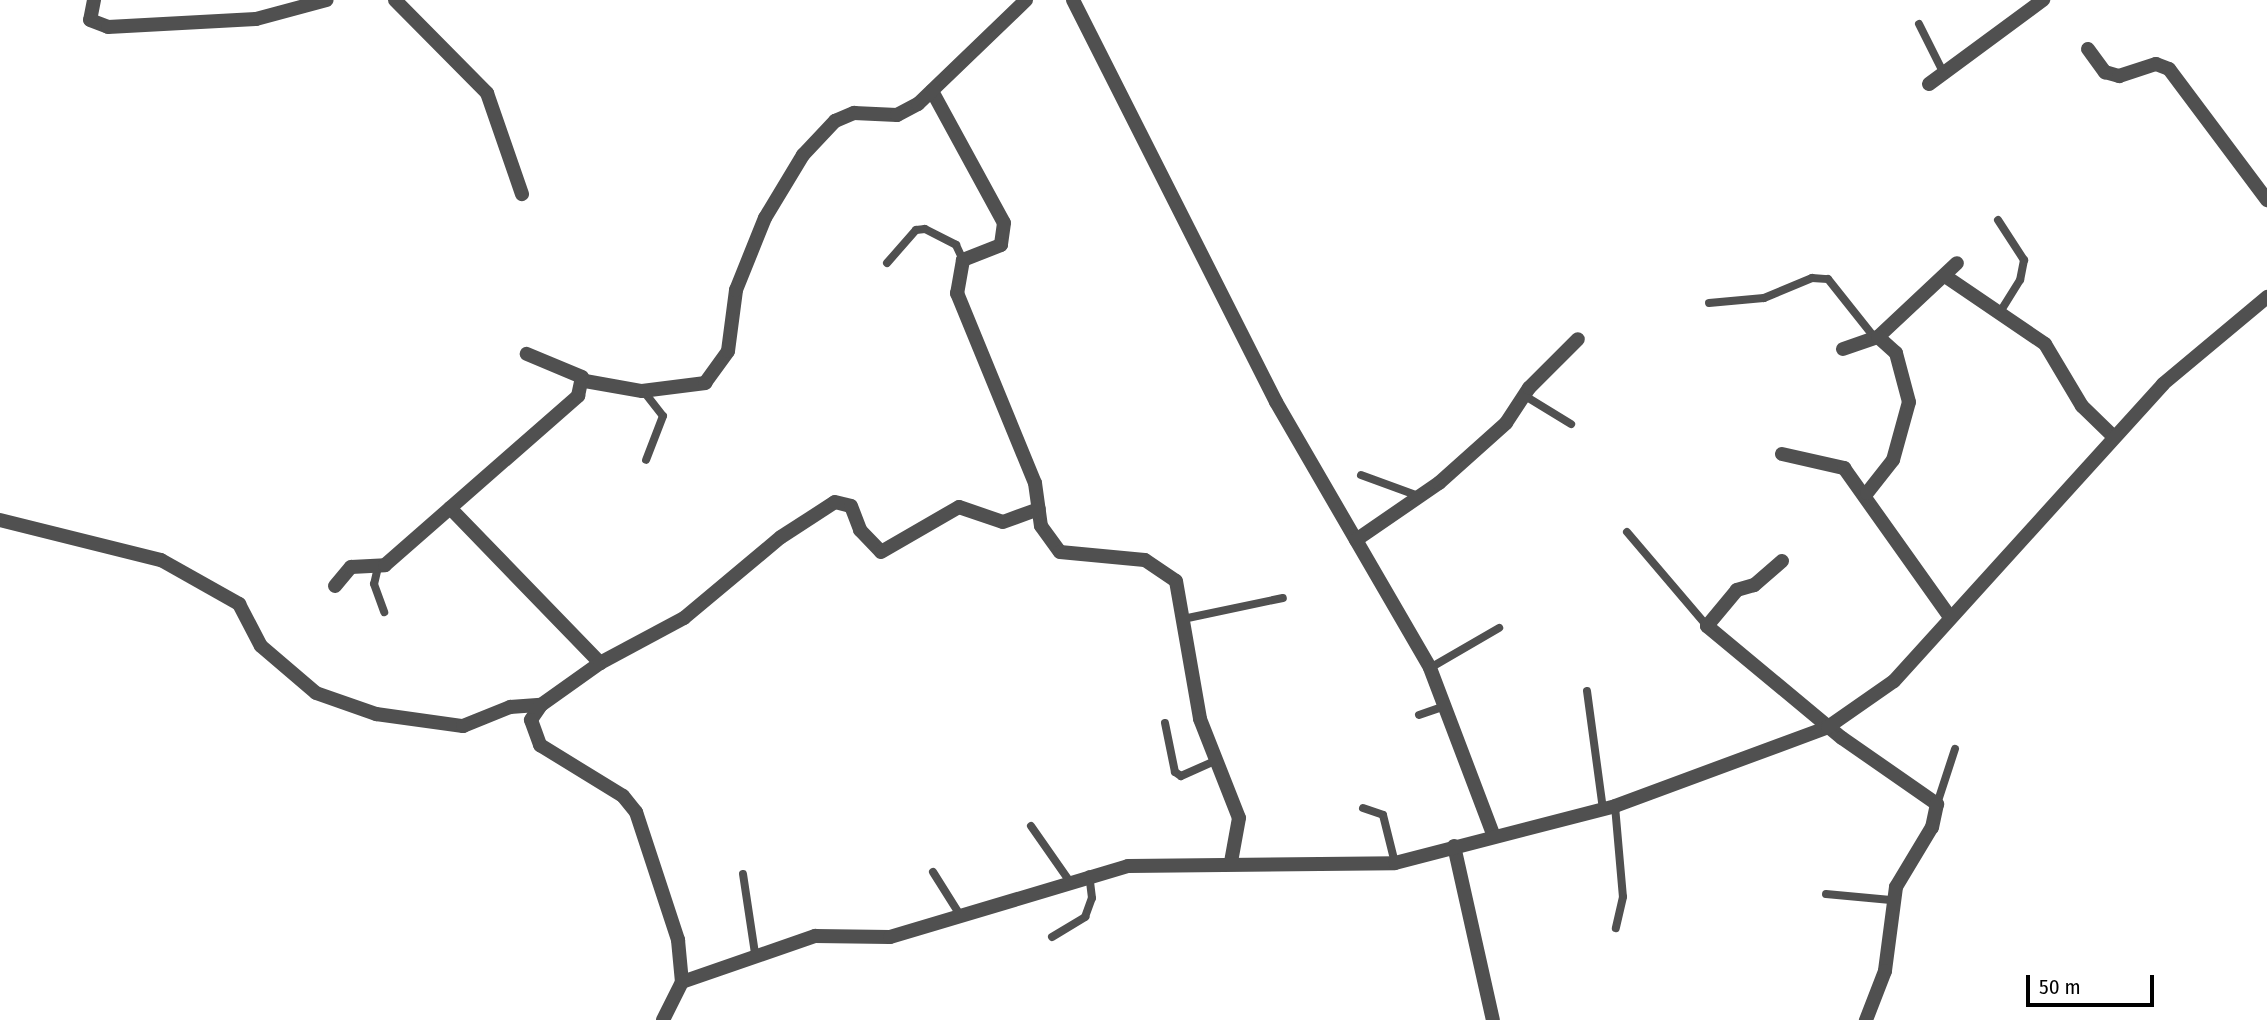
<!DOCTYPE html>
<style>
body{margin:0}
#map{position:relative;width:2267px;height:1020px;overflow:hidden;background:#fff;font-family:"Fira Sans Condensed",sans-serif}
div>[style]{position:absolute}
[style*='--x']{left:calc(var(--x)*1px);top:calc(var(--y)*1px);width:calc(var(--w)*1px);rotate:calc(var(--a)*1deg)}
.service>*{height:8px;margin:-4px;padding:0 4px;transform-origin:4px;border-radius:4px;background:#505050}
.minor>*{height:14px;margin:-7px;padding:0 7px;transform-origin:7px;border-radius:7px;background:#505050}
span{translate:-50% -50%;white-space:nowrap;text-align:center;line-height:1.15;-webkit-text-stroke:5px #fff;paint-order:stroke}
.scale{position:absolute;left:2026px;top:975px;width:128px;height:32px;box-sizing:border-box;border:4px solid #000;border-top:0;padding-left:9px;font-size:21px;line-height:24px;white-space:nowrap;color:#000;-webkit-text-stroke:5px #fff;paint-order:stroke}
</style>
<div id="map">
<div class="service">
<div style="--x:1919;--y:24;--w:56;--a:63.4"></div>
<div style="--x:1998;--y:220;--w:48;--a:57"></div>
<div style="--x:2024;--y:260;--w:20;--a:101"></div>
<div style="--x:2020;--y:280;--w:36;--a:122"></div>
<div style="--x:887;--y:263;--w:44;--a:-48.7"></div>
<div style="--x:916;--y:230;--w:9;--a:-6"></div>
<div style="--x:925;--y:229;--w:35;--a:27"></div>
<div style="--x:956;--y:245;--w:17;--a:65"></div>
<div style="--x:1709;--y:303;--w:55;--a:-5.2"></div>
<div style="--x:1764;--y:298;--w:52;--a:-22.6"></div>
<div style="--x:1812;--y:278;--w:16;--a:4"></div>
<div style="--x:1828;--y:279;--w:75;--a:51.5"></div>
<div style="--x:645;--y:393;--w:29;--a:52"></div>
<div style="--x:663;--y:416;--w:47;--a:111.1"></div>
<div style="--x:1525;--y:396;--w:54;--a:31.3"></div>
<div style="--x:1361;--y:475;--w:59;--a:20"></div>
<div style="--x:1627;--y:532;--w:123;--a:49.6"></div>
<div style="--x:378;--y:567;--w:17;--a:103"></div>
<div style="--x:374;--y:584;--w:30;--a:70"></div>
<div style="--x:1183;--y:619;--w:102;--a:-11.9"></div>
<div style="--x:1430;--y:668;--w:80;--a:-30.1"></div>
<div style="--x:1587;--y:691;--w:119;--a:82.3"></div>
<div style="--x:1419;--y:715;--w:28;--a:-19"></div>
<div style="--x:1165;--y:723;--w:50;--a:78.5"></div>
<div style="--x:1175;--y:772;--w:7;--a:34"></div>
<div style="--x:1181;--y:776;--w:36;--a:-24"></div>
<div style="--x:1937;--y:804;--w:58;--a:-71.9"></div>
<div style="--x:1615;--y:806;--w:91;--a:85"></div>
<div style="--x:1623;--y:897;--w:32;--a:103"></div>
<div style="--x:1363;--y:808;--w:21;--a:19"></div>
<div style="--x:1383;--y:815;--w:49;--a:76"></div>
<div style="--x:1031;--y:826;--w:65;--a:55.1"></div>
<div style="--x:933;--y:872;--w:51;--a:57.9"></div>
<div style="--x:743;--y:874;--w:80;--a:81.4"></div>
<div style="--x:1826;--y:894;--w:65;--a:5.3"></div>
<div style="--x:1052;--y:937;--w:39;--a:-31"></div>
<div style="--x:1085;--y:917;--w:20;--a:-70"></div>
<div style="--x:1092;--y:898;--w:24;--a:-97"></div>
</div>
<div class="minor">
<div style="--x:94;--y:0;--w:20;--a:101"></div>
<div style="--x:90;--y:20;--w:19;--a:21"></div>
<div style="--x:108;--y:27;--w:148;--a:-3.1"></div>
<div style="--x:256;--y:19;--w:73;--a:-15"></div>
<div style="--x:395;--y:0;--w:131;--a:45.3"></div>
<div style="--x:487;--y:93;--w:107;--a:70.9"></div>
<div style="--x:1073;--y:0;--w:450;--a:63.2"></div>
<div style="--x:1276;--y:402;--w:307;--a:59.9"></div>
<div style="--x:1430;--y:668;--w:178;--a:69.2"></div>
<div style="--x:2088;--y:49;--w:29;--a:54"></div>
<div style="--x:2105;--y:72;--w:15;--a:16"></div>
<div style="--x:2119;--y:76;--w:39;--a:-18"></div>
<div style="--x:2156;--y:64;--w:14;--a:21"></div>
<div style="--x:2169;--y:69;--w:164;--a:53.2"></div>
<div style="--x:1929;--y:84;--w:142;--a:-36.4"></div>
<div style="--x:932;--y:91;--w:150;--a:61.4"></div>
<div style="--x:1004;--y:223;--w:22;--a:98"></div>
<div style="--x:1001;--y:245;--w:41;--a:158.5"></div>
<div style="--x:963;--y:260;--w:34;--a:100"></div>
<div style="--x:957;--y:293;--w:205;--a:67.7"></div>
<div style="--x:1035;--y:483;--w:43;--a:82.1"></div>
<div style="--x:1041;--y:526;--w:32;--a:54"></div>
<div style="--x:1060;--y:552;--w:85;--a:5.4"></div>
<div style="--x:1145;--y:560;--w:37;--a:34"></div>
<div style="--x:1176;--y:581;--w:140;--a:80.1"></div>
<div style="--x:1200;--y:719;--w:106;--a:68.5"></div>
<div style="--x:1239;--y:818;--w:45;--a:100.3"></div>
<div style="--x:1945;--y:276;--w:121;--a:34.2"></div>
<div style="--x:2045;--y:344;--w:72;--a:59.2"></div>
<div style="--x:2082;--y:406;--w:43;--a:44.1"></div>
<div style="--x:1843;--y:349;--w:37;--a:-19"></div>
<div style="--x:1878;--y:337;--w:108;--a:-43.1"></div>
<div style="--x:585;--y:381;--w:58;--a:10"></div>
<div style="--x:642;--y:391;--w:64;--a:-7.2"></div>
<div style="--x:705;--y:383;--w:39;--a:-54"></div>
<div style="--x:728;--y:351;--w:62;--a:-82.5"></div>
<div style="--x:736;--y:290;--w:78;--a:-68.1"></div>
<div style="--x:765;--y:218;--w:74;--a:-58.9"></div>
<div style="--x:803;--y:155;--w:47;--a:-46.7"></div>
<div style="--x:835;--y:121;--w:21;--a:-23"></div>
<div style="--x:854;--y:113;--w:43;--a:2.7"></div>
<div style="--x:897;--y:115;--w:24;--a:-28"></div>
<div style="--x:918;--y:104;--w:150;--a:-43.9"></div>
<div style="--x:1782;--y:454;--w:64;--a:12.7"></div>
<div style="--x:1844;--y:468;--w:183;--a:54.6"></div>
<div style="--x:1867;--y:493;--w:42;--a:-51.8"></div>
<div style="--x:1893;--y:460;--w:60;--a:-74.6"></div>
<div style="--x:1909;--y:402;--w:51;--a:-104.9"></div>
<div style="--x:1896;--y:353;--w:24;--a:-138"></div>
<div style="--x:450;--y:508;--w:216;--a:45.9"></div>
<div style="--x:0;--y:520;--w:166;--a:14"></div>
<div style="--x:161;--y:560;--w:90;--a:29.4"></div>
<div style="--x:239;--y:604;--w:47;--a:62.4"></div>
<div style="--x:261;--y:646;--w:72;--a:40.5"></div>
<div style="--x:316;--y:693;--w:64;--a:19.3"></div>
<div style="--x:376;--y:714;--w:88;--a:7.9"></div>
<div style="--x:463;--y:726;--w:51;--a:-22"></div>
<div style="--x:510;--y:707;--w:31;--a:-4"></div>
<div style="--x:541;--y:705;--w:72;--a:-35.4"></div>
<div style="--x:600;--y:663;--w:95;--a:-28.2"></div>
<div style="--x:684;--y:618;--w:126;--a:-39.9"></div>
<div style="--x:781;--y:537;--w:64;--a:-32.9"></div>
<div style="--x:835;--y:502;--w:16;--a:14"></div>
<div style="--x:851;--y:506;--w:26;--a:69"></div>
<div style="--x:860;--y:530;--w:30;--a:46"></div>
<div style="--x:881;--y:552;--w:90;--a:-30"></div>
<div style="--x:959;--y:507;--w:46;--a:18.8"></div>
<div style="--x:1003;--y:522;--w:38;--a:-20"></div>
<div style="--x:1356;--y:540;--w:101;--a:-34.5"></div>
<div style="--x:1439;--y:483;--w:90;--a:-41.8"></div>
<div style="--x:1506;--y:423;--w:42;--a:-56.7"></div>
<div style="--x:1529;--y:388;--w:69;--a:-45"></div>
<div style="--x:1782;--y:561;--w:37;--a:139"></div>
<div style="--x:1754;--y:585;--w:18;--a:164"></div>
<div style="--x:1737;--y:590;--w:47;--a:129.8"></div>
<div style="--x:1707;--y:626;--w:175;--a:39.7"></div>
<div style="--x:1842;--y:738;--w:116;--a:34.8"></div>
<div style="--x:1937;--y:804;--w:24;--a:102"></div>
<div style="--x:1932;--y:827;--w:70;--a:121"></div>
<div style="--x:1896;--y:887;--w:85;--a:97.5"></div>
<div style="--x:1885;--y:971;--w:53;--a:111.2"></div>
<div style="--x:335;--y:586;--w:25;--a:-50"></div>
<div style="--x:351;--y:567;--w:34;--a:-3"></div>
<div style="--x:385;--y:565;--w:257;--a:-41.2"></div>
<div style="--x:578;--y:396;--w:19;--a:-78"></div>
<div style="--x:582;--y:377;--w:60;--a:-157.3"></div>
<div style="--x:541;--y:705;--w:18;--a:124"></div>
<div style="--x:531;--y:720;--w:27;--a:70"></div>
<div style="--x:540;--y:745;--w:97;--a:31.6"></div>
<div style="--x:623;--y:796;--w:21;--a:51"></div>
<div style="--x:636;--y:812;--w:135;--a:71.8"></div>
<div style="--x:678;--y:940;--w:42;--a:84.6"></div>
<div style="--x:1454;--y:846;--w:178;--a:77.4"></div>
<div style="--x:663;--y:1020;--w:42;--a:-63.4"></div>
<div style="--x:682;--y:982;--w:141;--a:-19.1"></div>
<div style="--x:815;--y:936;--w:75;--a:0.8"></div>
<div style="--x:890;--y:937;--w:248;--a:-16.6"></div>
<div style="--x:1128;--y:866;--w:267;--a:-0.6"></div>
<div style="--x:1395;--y:863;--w:227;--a:-14.5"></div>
<div style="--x:1615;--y:806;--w:227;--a:-20.3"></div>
<div style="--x:1828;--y:727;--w:80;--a:-34.9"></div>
<div style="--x:1894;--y:681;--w:401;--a:-47.8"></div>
<div style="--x:2163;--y:384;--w:136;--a:-39.9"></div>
</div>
<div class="scale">50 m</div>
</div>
